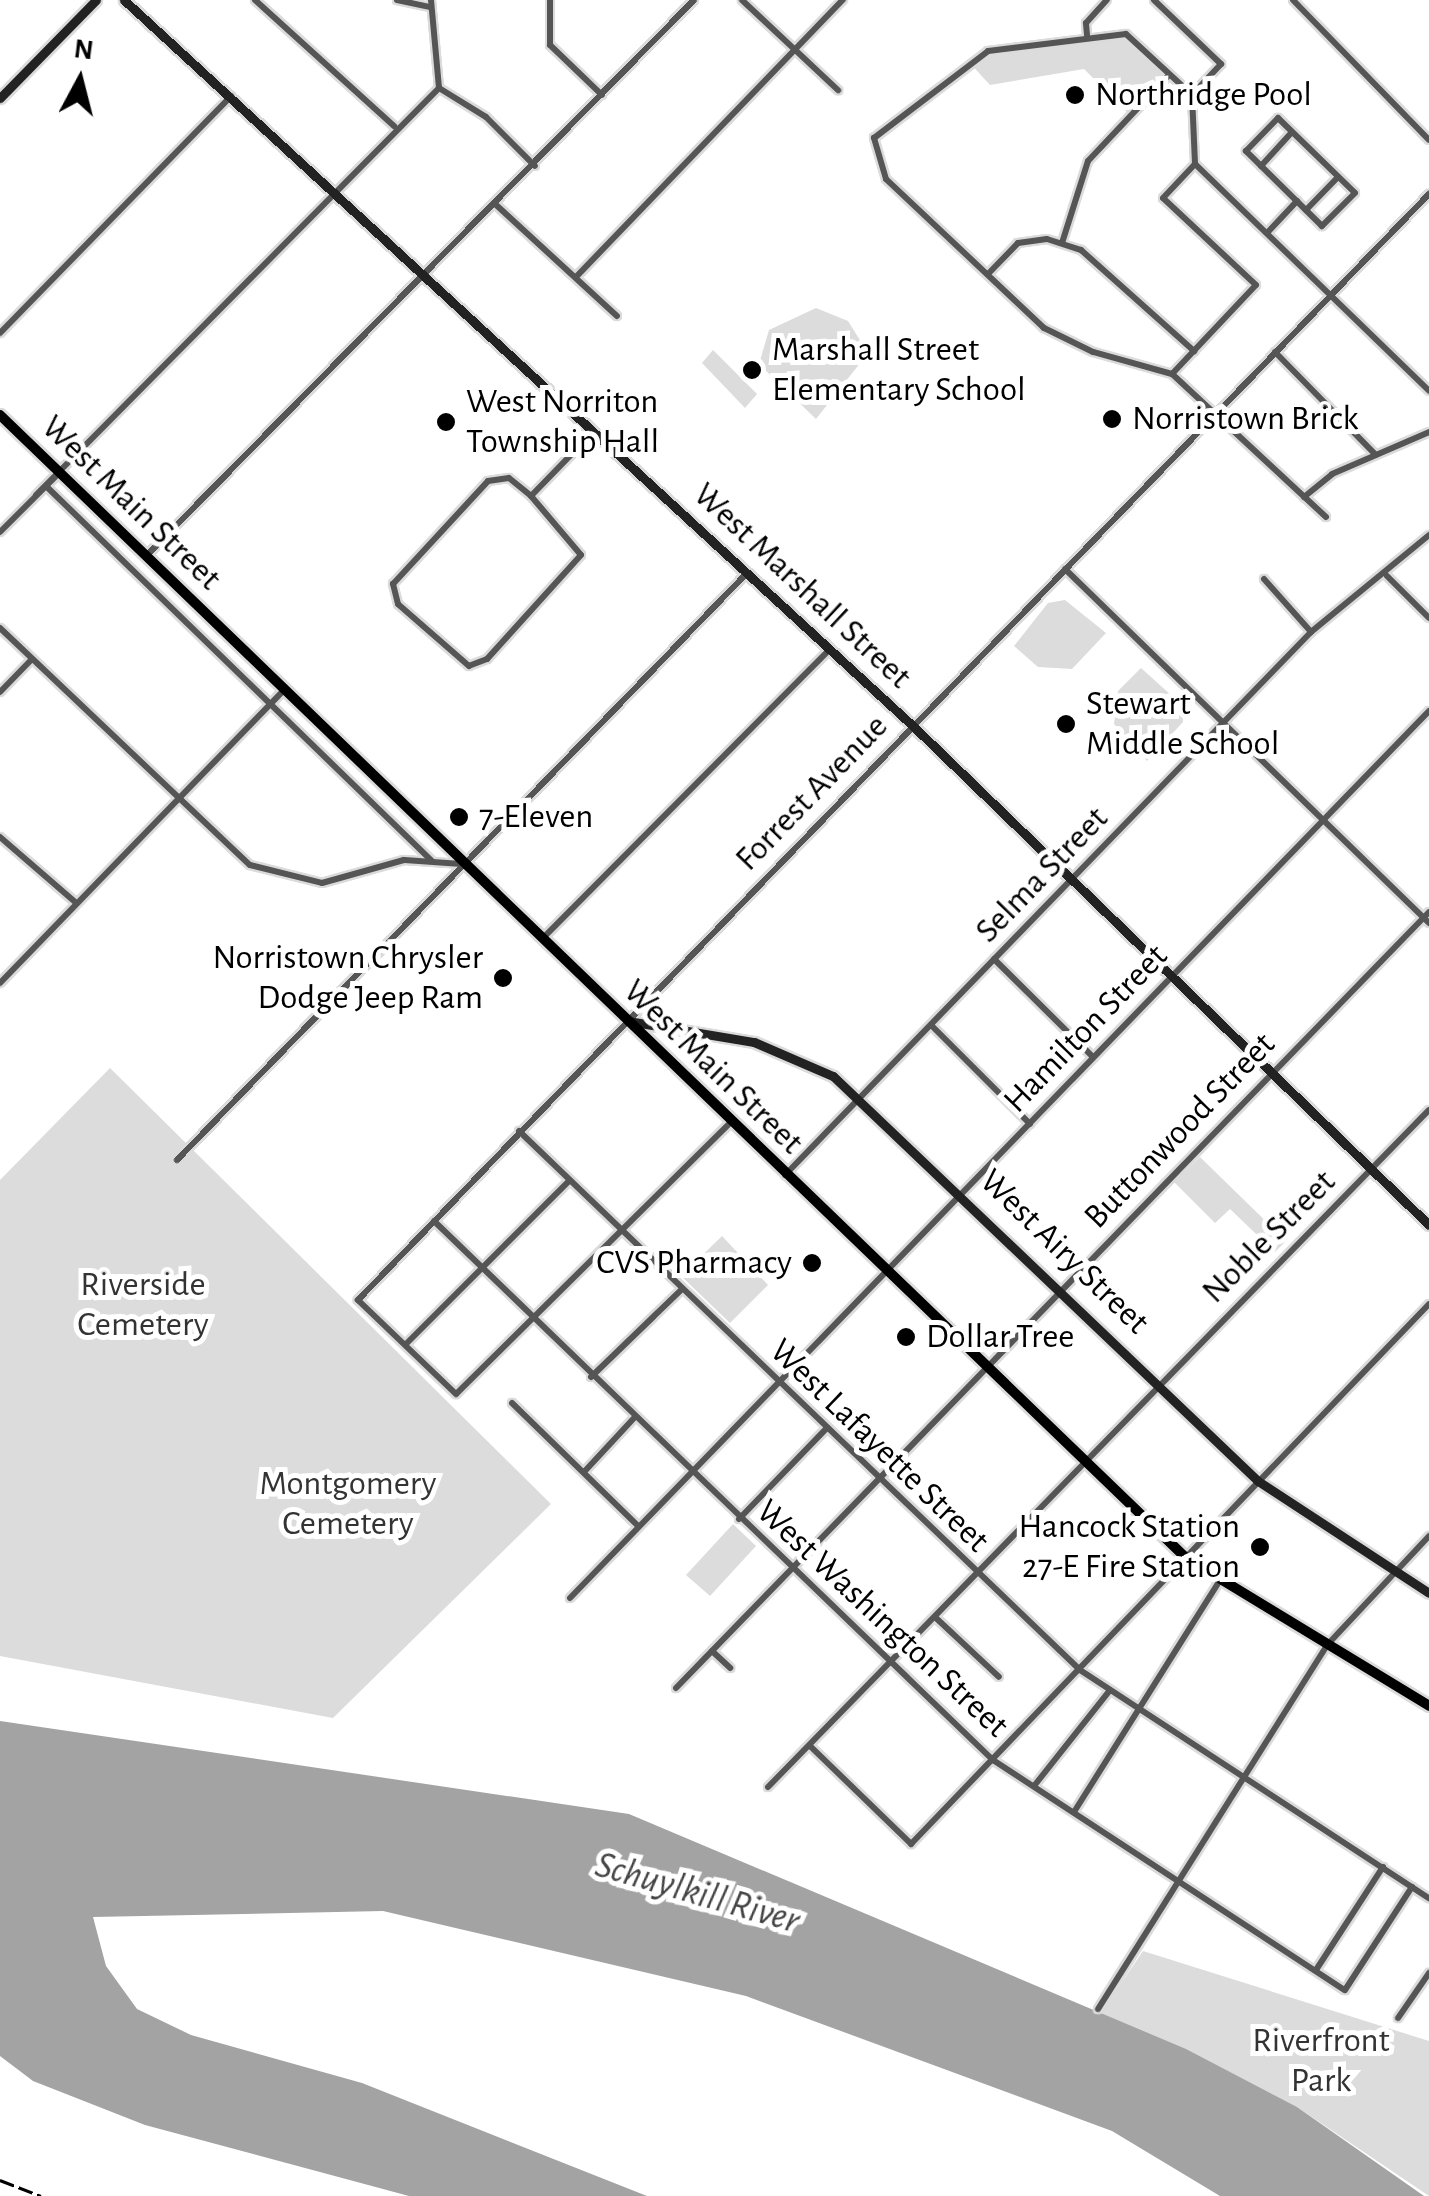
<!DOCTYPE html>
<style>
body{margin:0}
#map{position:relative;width:1429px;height:2196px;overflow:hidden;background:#fff;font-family:"Alegreya Sans",sans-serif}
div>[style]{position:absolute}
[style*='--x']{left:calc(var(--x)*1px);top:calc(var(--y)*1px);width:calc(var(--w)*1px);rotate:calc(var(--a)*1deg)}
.green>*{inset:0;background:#dcdcdc}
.water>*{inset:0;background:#a3a3a3}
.roads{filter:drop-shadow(2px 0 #dbdbdb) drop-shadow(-2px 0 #dbdbdb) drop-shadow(0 2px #dbdbdb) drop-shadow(0 -2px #dbdbdb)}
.street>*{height:6px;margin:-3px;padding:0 3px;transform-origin:3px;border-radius:3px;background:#555}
.secondary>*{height:9px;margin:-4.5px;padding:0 4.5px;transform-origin:4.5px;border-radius:4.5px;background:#222}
.primary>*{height:10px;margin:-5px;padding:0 5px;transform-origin:5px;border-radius:5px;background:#000}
.rail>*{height:2.5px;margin-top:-1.25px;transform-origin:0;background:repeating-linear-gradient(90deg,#000 0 15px,transparent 0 20px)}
.dots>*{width:28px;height:28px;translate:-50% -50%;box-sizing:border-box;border:5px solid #fff;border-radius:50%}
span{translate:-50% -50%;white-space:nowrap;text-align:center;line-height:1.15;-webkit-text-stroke:10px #fff;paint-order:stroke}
.poi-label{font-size:35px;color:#000}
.left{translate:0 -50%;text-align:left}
.right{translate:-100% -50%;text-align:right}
.street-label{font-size:35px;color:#000}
.park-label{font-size:35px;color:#333}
.water-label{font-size:38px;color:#444;font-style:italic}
.north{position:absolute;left:30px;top:30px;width:100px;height:100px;-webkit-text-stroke:8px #fff;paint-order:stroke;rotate:7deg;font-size:28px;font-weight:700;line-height:40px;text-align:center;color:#000}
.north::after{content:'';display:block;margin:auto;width:35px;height:45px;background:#000;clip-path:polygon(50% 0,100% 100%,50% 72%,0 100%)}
</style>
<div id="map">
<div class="green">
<div style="clip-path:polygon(1113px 31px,1169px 75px,1130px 115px,1084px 69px,990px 85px,967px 60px)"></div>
<div style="clip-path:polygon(816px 308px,848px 321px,868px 353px,816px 419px,759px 364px,769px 330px)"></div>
<div style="clip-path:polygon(713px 350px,757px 394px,745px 408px,702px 363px)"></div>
<div style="clip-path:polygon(1065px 600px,1106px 633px,1072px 669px,1038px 667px,1014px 646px,1048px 603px)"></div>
<div style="clip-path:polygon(1141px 668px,1182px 705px,1183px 722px,1147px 761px,1114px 724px,1118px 691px)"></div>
<div style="clip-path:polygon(110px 1068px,551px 1504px,333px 1718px,0 1656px,0 1180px)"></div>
<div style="clip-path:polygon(1200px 1157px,1286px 1241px,1275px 1252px,1230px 1209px,1215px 1223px,1174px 1182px)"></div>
<div style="clip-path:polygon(722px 1236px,768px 1285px,730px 1323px,681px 1276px)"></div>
<div style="clip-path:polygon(733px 1524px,756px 1546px,710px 1596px,686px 1575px)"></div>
<div style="clip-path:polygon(1143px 1951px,1429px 2041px,1429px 2196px,1297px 2107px,1100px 2014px)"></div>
</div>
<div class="water">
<div style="clip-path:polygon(0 1721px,629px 1814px,1186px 2049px,1297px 2107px,1424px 2196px,1220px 2196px,1112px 2131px,746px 1996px,383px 1911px,93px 1917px,106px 1966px,137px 2009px,191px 2035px,362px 2083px,647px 2196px,409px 2196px,145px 2125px,33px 2081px,0 2056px)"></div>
</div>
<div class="roads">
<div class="street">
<div style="--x:255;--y:0;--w:188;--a:42.2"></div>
<div style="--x:397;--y:0;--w:34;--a:12"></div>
<div style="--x:431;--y:0;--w:88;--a:84.8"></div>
<div style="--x:550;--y:0;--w:45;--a:90"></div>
<div style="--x:550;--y:45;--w:72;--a:43.9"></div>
<div style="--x:742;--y:0;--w:132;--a:43.2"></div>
<div style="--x:1154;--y:0;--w:93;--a:43.7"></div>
<div style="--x:1221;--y:64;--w:42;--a:133.1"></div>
<div style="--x:1293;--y:0;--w:195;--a:45.8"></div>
<div style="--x:1087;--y:35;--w:12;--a:-95"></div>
<div style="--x:1086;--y:23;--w:31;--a:-48"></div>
<div style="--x:439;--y:88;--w:55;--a:31.7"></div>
<div style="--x:486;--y:117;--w:69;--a:45"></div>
<div style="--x:1278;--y:118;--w:107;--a:44.2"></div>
<div style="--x:1355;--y:193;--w:47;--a:135"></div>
<div style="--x:1322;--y:226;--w:107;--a:-135.4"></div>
<div style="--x:1246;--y:151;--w:46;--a:-45.9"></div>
<div style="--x:1261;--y:166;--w:46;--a:-47.6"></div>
<div style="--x:494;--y:203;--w:167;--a:42.6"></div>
<div style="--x:1306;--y:210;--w:46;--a:-45.9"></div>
<div style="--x:1267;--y:233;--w:44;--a:-46.8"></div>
<div style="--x:1062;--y:243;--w:86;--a:-72.4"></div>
<div style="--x:1088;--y:161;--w:118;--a:-46.7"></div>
<div style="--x:988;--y:274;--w:43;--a:-45.9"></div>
<div style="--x:1018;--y:243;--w:29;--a:-8"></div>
<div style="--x:1047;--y:239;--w:36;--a:18"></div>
<div style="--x:1081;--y:250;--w:152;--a:41.8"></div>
<div style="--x:576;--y:277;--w:385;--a:-46.1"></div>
<div style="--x:0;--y:333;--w:331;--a:-45.7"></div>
<div style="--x:1275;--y:352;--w:144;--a:45.6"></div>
<div style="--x:1172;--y:374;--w:122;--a:-46.7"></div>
<div style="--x:1256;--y:285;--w:127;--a:-136.9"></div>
<div style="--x:1163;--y:198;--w:47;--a:-46.7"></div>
<div style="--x:48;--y:488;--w:535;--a:44.17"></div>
<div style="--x:36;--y:495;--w:573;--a:-45.28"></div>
<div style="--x:531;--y:496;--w:77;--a:49.7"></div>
<div style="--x:581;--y:555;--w:140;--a:132.1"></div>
<div style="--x:487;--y:659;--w:19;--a:159"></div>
<div style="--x:469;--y:666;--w:94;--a:-138.9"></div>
<div style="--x:398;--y:604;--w:21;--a:-104"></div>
<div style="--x:393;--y:584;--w:140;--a:-47.3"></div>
<div style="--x:488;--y:481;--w:21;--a:-8"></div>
<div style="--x:509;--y:478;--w:28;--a:39"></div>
<div style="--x:531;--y:496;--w:89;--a:-45.9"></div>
<div style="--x:1304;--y:497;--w:36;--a:-39"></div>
<div style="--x:1332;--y:474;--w:106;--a:-23.4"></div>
<div style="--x:1326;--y:517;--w:210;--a:-137.1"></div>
<div style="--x:1172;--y:374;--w:82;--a:-164.4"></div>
<div style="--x:1093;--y:352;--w:55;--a:-153.9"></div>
<div style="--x:1044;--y:328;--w:217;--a:-136.7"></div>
<div style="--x:886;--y:179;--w:43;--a:-106.3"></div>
<div style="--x:874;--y:138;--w:143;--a:-37.3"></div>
<div style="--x:988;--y:51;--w:139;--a:-7"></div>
<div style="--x:1126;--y:34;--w:90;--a:42.7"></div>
<div style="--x:1192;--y:95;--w:69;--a:87.5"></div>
<div style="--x:1195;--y:164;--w:326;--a:44.1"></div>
<div style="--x:0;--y:532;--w:83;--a:-45"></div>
<div style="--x:147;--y:555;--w:779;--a:-45.42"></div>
<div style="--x:1065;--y:569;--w:508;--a:44.2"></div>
<div style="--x:1387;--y:576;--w:59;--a:45"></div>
<div style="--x:1264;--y:579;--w:71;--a:48.4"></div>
<div style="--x:0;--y:628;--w:344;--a:43.5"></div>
<div style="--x:250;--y:865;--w:74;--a:14"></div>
<div style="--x:322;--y:883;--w:85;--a:-15.7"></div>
<div style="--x:404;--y:860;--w:58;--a:3.9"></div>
<div style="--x:0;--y:692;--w:46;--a:-45.9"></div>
<div style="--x:0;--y:837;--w:99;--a:40.9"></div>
<div style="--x:543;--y:938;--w:406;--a:-45.2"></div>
<div style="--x:994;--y:959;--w:138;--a:44.7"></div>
<div style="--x:0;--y:983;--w:407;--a:-45.9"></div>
<div style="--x:931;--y:1025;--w:140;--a:45"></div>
<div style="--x:730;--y:1123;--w:385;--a:135.3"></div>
<div style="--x:456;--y:1394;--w:136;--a:-136.2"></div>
<div style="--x:358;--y:1300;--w:1540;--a:-45.92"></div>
<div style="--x:519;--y:1131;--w:778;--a:43.85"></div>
<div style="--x:1080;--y:1670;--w:417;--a:33.2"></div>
<div style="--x:177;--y:1160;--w:817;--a:-45.84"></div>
<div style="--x:785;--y:1175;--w:756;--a:-45.91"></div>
<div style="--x:1311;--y:632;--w:153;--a:-39.4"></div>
<div style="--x:434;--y:1221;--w:777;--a:43.96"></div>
<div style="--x:993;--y:1760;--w:420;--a:33.2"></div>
<div style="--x:1345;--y:1990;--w:123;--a:-57"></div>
<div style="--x:406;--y:1344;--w:231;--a:-45"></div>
<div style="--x:591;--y:1377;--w:125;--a:-44"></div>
<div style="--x:512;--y:1403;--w:175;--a:44.3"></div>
<div style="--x:584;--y:1472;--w:74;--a:-47.2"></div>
<div style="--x:739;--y:1519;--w:127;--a:-46"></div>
<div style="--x:570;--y:1598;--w:1235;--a:-45.92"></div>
<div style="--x:936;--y:1618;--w:86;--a:43.1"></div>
<div style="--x:712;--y:1651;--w:25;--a:43"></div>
<div style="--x:676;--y:1688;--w:1081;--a:-45.86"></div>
<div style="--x:810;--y:1746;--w:141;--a:44.1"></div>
<div style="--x:911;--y:1844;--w:748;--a:-46.19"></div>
<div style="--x:1034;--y:1786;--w:122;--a:-51.6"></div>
<div style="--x:768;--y:1787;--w:946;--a:-45.69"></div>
<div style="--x:1074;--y:1812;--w:275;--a:-57.8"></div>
<div style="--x:1316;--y:1970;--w:123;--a:-57"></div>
<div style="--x:1098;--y:2009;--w:431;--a:-57.8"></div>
<div style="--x:1328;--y:1644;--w:148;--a:-46.9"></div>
<div style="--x:1398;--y:2018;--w:55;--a:-55.4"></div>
</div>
<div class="secondary">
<div style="--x:124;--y:0;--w:1071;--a:42.62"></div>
<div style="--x:912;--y:725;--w:719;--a:44.04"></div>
<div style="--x:0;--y:98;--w:137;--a:-45.6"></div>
<div style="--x:628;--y:1021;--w:128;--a:9.5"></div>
<div style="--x:754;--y:1042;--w:86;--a:23.3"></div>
<div style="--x:833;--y:1076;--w:587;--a:43.62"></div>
<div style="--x:1258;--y:1481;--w:204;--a:33.2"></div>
</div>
<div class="primary">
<div style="--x:0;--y:415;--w:1647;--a:43.94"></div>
<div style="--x:1186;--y:1558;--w:285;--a:31.3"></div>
</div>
</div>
<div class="rail">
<div style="--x:0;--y:2180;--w:44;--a:21.3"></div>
</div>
<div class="dots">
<div style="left:1075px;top:95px;background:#000"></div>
<div style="left:752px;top:370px;background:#000"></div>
<div style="left:1112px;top:419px;background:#000"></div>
<div style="left:446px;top:422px;background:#000"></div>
<div style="left:1066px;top:724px;background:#000"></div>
<div style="left:459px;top:817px;background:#000"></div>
<div style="left:503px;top:978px;background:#000"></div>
<div style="left:812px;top:1263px;background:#000"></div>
<div style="left:906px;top:1337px;background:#000"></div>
<div style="left:1260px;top:1547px;background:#000"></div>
</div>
<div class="poi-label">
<span class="left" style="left:1095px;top:95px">Northridge Pool</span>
<span class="left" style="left:772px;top:370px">Marshall Street<br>Elementary School</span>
<span class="left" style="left:466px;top:422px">West Norriton<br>Township Hall</span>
<span class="left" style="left:1132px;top:419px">Norristown Brick</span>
<span class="left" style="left:1086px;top:724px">Stewart<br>Middle School</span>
<span class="left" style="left:479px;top:817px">7-Eleven</span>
<span class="right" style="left:483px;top:978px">Norristown Chrysler<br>Dodge Jeep Ram</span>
<span class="right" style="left:792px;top:1263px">CVS Pharmacy</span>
<span class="left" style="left:926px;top:1337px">Dollar Tree</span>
<span class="right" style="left:1240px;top:1547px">Hancock Station<br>27-E Fire Station</span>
</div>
<div class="street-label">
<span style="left:131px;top:503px;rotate:44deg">West Main Street</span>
<span style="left:802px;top:586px;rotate:43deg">West Marshall Street</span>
<span style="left:812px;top:793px;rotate:-46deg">Forrest Avenue</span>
<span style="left:1042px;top:875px;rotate:-46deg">Selma Street</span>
<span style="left:1086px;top:1029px;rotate:-46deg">Hamilton Street</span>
<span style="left:713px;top:1067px;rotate:44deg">West Main Street</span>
<span style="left:1180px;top:1131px;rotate:-46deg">Buttonwood Street</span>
<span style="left:1269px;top:1237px;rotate:-45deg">Noble Street</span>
<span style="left:1064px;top:1252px;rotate:44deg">West Airy Street</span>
<span style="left:879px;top:1446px;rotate:44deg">West Lafayette Street</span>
<span style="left:882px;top:1619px;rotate:43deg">West Washington Street</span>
</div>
<div class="park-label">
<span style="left:143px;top:1305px">Riverside<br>Cemetery</span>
<span style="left:348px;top:1504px">Montgomery<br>Cemetery</span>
<span style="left:1321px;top:2061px">Riverfront<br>Park</span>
</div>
<div class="water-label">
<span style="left:697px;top:1894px;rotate:16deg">Schuylkill River</span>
</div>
<div class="north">N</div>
</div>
